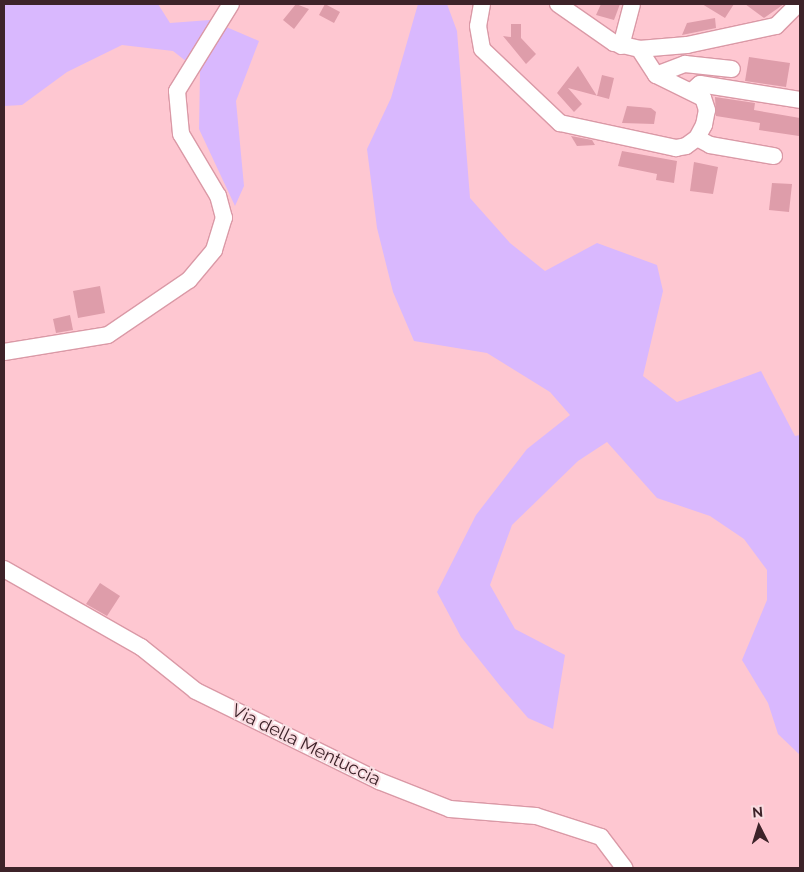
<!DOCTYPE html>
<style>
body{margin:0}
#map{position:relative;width:804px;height:872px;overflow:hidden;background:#fec7d1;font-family:Raleway,sans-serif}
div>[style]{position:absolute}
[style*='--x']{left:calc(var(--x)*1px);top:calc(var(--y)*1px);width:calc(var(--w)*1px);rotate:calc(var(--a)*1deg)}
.green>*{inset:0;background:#d9b8fe}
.building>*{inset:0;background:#de9daa}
.roads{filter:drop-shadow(1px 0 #da99a6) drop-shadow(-1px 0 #da99a6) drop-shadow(0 1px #da99a6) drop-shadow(0 -1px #da99a6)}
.minor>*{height:16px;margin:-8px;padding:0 8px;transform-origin:8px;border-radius:8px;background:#fff}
span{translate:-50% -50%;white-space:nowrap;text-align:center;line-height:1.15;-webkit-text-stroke:4px #f9dce1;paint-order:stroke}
.street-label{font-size:18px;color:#3d2329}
.frame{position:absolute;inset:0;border:5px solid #3d2329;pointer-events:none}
.north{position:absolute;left:734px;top:802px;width:50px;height:50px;-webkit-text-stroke:4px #f9dce1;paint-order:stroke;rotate:355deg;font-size:14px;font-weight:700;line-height:20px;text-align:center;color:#3d2329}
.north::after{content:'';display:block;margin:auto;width:18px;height:22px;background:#3d2329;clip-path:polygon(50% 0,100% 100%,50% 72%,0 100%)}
</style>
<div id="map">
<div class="green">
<div style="clip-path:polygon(4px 4px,158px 4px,170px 23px,210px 20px,259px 41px,236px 101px,244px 186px,235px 206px,199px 129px,200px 72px,173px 51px,122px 45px,67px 72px,22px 105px,4px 106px)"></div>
<div style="clip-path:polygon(418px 4px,447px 4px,457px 31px,470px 198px,510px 243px,545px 271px,597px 243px,657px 265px,663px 291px,643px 376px,677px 402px,761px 371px,795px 436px,800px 435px,800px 755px,778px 734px,768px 703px,742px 660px,767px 600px,767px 570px,744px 539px,710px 516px,657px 498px,607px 442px,578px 461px,512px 525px,490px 585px,515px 629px,565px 655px,553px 729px,528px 718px,501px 687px,461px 637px,437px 592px,476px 515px,527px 449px,570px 415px,550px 392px,487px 353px,414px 341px,393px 292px,377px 228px,367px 149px,391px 98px)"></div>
</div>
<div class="building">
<div style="clip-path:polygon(296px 4px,309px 9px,294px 29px,283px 20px)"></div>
<div style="clip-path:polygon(325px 4px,340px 12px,334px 23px,319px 15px)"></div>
<div style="clip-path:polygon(601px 4px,620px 4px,614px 20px,596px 15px)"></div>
<div style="clip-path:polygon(702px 4px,734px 4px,725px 18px)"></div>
<div style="clip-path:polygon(745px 4px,784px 4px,764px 18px)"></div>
<div style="clip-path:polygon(715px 18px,716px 28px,682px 35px,687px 23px)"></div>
<div style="clip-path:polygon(511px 24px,521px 24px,521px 38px,536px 54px,526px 64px,503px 36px,511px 37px)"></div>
<div style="clip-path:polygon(749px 57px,790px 63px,786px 87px,745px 81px)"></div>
<div style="clip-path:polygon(578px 66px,597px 96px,602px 75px,614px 78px,609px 99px,568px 88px,582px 104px,574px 112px,557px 93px)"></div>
<div style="clip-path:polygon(715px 97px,755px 103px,754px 110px,800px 118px,799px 136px,759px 130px,760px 123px,716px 116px)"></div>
<div style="clip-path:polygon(627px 106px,651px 108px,656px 112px,654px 124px,622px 123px)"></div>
<div style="clip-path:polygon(571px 136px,592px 140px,595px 145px,577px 146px)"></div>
<div style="clip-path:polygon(622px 151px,677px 161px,674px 183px,656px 180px,657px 174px,618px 166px)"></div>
<div style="clip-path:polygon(694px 162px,718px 167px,713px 194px,690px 191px)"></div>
<div style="clip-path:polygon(772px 183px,792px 184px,789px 212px,769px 210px)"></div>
<div style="clip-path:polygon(100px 286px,105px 313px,78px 318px,73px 291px)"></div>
<div style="clip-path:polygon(70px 315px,73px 330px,56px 333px,53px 319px)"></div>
<div style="clip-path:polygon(100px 583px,120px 596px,107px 616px,86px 604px)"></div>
</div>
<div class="roads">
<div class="minor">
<div style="--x:482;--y:4;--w:22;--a:100"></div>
<div style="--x:478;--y:26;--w:23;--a:80"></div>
<div style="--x:482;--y:49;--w:108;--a:43.5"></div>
<div style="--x:560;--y:123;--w:119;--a:12.2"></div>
<div style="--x:676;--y:148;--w:10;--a:-11"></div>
<div style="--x:686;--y:146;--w:14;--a:-36"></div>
<div style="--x:697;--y:138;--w:15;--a:-62"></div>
<div style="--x:704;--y:125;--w:15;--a:-79"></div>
<div style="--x:707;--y:110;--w:13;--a:-108"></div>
<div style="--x:703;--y:98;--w:52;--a:-153.9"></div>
<div style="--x:656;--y:75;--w:31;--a:-123"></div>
<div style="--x:558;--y:4;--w:68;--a:34.9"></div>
<div style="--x:614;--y:43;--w:26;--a:13"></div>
<div style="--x:639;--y:49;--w:48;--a:-4.8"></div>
<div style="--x:687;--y:45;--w:91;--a:-12.1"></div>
<div style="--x:776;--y:26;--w:31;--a:-45"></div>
<div style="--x:621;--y:46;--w:43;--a:-75.3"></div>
<div style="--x:656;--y:75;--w:31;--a:-21"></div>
<div style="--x:685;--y:64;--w:47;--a:6.1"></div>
<div style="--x:693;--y:90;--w:9;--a:-41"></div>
<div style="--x:700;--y:84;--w:101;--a:9.1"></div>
<div style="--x:697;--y:138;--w:15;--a:28"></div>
<div style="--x:710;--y:145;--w:65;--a:9.8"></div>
<div style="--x:4;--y:352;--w:105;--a:-9.3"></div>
<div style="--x:108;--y:335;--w:98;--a:-34.2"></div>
<div style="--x:189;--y:280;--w:39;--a:-50"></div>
<div style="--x:214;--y:250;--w:34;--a:-73"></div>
<div style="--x:224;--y:218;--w:23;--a:-105"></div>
<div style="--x:218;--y:196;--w:72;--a:-120.8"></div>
<div style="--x:181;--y:134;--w:43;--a:-95.3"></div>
<div style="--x:177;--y:91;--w:102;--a:-58.2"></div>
<div style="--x:4;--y:569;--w:158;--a:29.7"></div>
<div style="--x:141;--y:647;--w:70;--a:38.7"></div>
<div style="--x:196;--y:691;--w:204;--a:26.2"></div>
<div style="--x:379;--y:781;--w:76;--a:21.5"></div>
<div style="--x:450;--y:809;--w:86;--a:4.7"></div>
<div style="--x:536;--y:816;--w:68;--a:17.9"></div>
<div style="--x:601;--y:837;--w:39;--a:53"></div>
</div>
</div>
<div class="street-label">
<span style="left:306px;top:745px;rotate:26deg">Via della Mentuccia</span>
</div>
<div class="frame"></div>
<div class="north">N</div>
</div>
